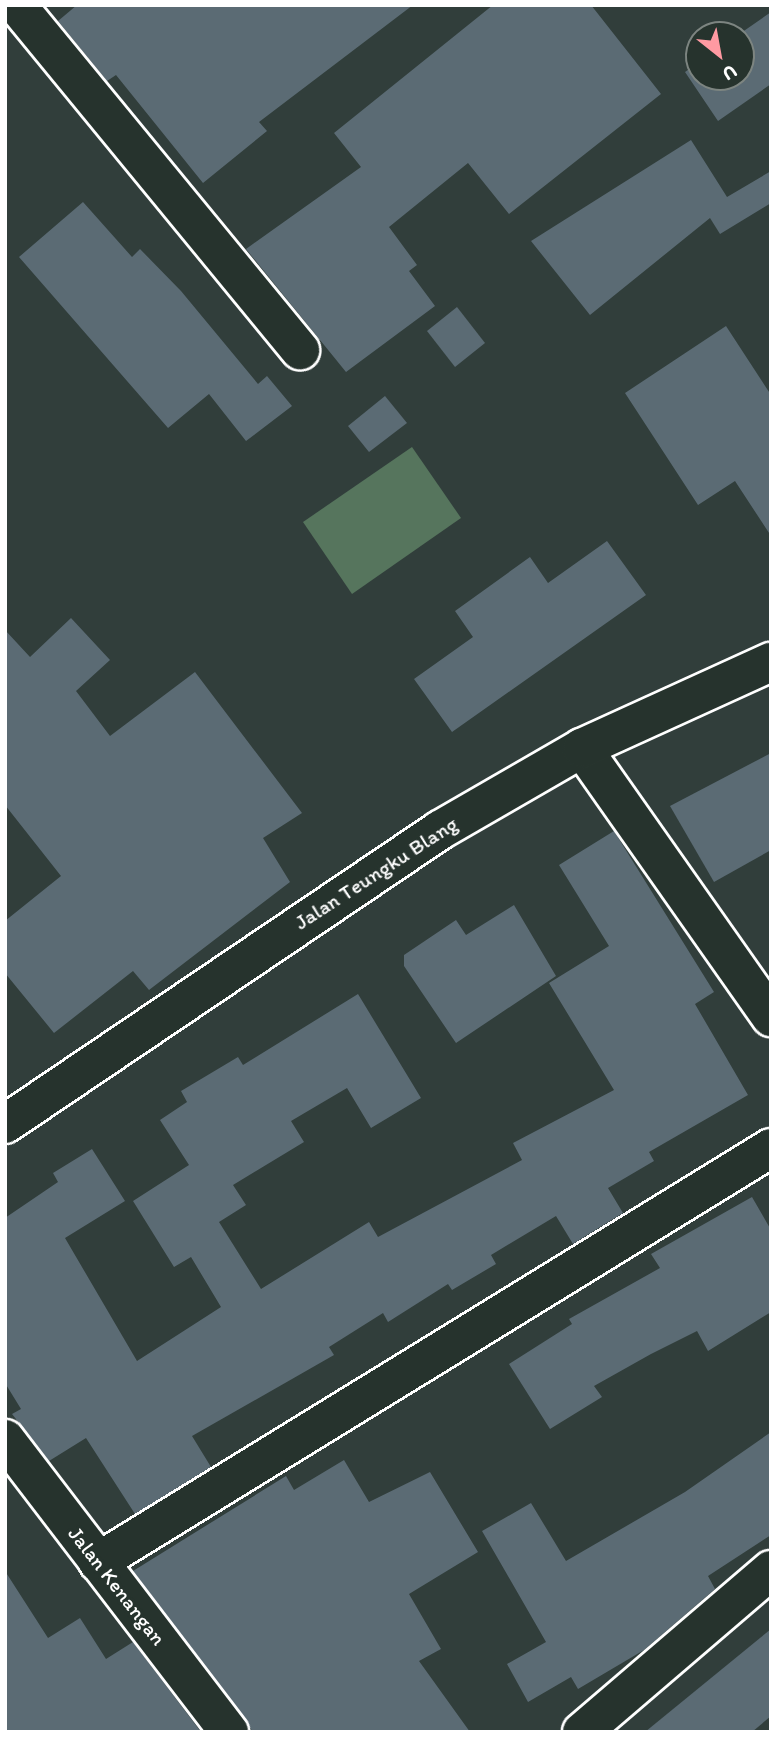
<!DOCTYPE html>
<style>
body{margin:0}
#map{position:relative;width:776px;height:1737px;overflow:hidden;background:#313e3b;font-family:Itim,sans-serif}
div>[style]{position:absolute}
[style*='--x']{left:calc(var(--x)*1px);top:calc(var(--y)*1px);width:calc(var(--w)*1px);rotate:calc(var(--a)*1deg)}
.green>*{inset:0;background:#56755d}
.building>*{inset:0;background:#5b6b74}
.roads{filter:drop-shadow(2px 0 #fff) drop-shadow(-2px 0 #fff) drop-shadow(0 2px #fff) drop-shadow(0 -2px #fff)}
.street>*{height:38px;margin:-19px;padding:0 19px;transform-origin:19px;border-radius:19px;background:#26332d}
span{translate:-50% -50%;white-space:nowrap;text-align:center;line-height:1.15;-webkit-text-stroke:6px #26332d;paint-order:stroke}
.street-label{font-size:21px;color:#fff}
.frame{position:absolute;inset:0;border:7px solid #fff;pointer-events:none}
.north{position:absolute;left:685px;top:21px;width:70px;height:70px;box-sizing:border-box;background:#26332d;border:2px solid #7d8581;border-radius:50%;rotate:149deg;font-size:19px;font-weight:700;line-height:28px;text-align:center;color:#fff}
.north::after{content:'';display:block;margin:auto;width:24px;height:32px;background:#ff9aa2;clip-path:polygon(50% 0,100% 100%,50% 72%,0 100%)}
</style>
<div id="map">
<div class="green">
<div style="clip-path:polygon(412px 447px,461px 518px,352px 594px,303px 522px)"></div>
</div>
<div class="building">
<div style="clip-path:polygon(77px 5px,413px 5px,259px 122px,267px 131px,203px 183px,116px 75px,107px 81px,58px 21px)"></div>
<div style="clip-path:polygon(493px 5px,591px 5px,661px 94px,509px 214px,468px 163px,389px 227px,417px 265px,409px 271px,435px 306px,346px 372px,246px 249px,361px 167px,334px 133px)"></div>
<div style="clip-path:polygon(771px 12px,771px 84px,718px 121px,685px 72px,699px 62px,699px 77px,741px 77px,738px 35px)"></div>
<div style="clip-path:polygon(691px 140px,727px 197px,771px 171px,771px 203px,720px 234px,710px 218px,590px 315px,531px 241px)"></div>
<div style="clip-path:polygon(83px 202px,132px 257px,140px 249px,181px 291px,258px 384px,267px 376px,292px 406px,246px 441px,209px 394px,168px 428px,19px 257px)"></div>
<div style="clip-path:polygon(457px 307px,485px 343px,455px 367px,427px 331px)"></div>
<div style="clip-path:polygon(726px 326px,771px 395px,771px 536px,735px 481px,698px 505px,625px 393px)"></div>
<div style="clip-path:polygon(385px 396px,407px 423px,369px 452px,348px 426px)"></div>
<div style="clip-path:polygon(607px 541px,646px 595px,452px 732px,414px 679px,473px 637px,455px 611px,530px 557px,548px 583px)"></div>
<div style="clip-path:polygon(71px 618px,110px 660px,76px 691px,110px 736px,195px 672px,302px 813px,263px 838px,290px 882px,149px 990px,133px 971px,54px 1033px,5px 973px,5px 921px,61px 876px,5px 805px,5px 630px,30px 657px)"></div>
<div style="clip-path:polygon(771px 753px,771px 850px,714px 882px,670px 806px)"></div>
<div style="clip-path:polygon(614px 831px,714px 992px,695px 1004px,748px 1095px,649px 1152px,654px 1161px,608px 1188px,623px 1213px,584px 1237px,573px 1244px,556px 1216px,491px 1255px,496px 1264px,452px 1290px,448px 1284px,388px 1322px,383px 1313px,329px 1347px,334px 1355px,192px 1436px,211px 1467px,135px 1514px,86px 1438px,49px 1461px,12px 1414px,21px 1409px,5px 1383px,5px 1218px,58px 1182px,53px 1173px,92px 1149px,125px 1201px,65px 1238px,137px 1361px,221px 1307px,191px 1257px,174px 1267px,133px 1201px,189px 1165px,160px 1120px,187px 1102px,181px 1091px,238px 1057px,243px 1065px,358px 994px,421px 1098px,371px 1128px,347px 1088px,291px 1121px,304px 1142px,233px 1185px,246px 1205px,219px 1222px,261px 1289px,369px 1222px,378px 1237px,522px 1160px,513px 1143px,614px 1090px,549px 983px,609px 946px,559px 865px)"></div>
<div style="clip-path:polygon(514px 905px,556px 976px,456px 1043px,404px 966px,404px 955px,456px 920px,466px 935px)"></div>
<div style="clip-path:polygon(752px 1197px,771px 1230px,771px 1312px,708px 1351px,697px 1331px,651px 1354px,594px 1386px,602px 1397px,550px 1429px,509px 1364px,572px 1324px,569px 1319px,660px 1268px,651px 1254px)"></div>
<div style="clip-path:polygon(771px 1432px,771px 1535px,708px 1576px,715px 1589px,644px 1650px,578px 1689px,571px 1677px,528px 1702px,507px 1664px,546px 1642px,482px 1531px,531px 1503px,566px 1561px,685px 1492px)"></div>
<div style="clip-path:polygon(344px 1460px,369px 1502px,430px 1472px,478px 1552px,409px 1594px,441px 1649px,419px 1661px,470px 1732px,253px 1732px,133px 1571px,286px 1476px,294px 1490px)"></div>
<div style="clip-path:polygon(5px 1571px,48px 1638px,80px 1618px,106px 1659px,133px 1642px,201px 1732px,5px 1732px)"></div>
<div style="clip-path:polygon(771px 1629px,771px 1716px,752px 1732px,645px 1732px)"></div>
</div>
<div class="roads">
<div class="street">
<div style="--x:19;--y:8;--w:443;--a:50.6"></div>
<div style="--x:582;--y:748;--w:329;--a:54.9"></div>
<div style="--x:5;--y:1124;--w:525;--a:-34.05"></div>
<div style="--x:440;--y:830;--w:164;--a:-30"></div>
<div style="--x:582;--y:748;--w:208;--a:-24.5"></div>
<div style="--x:5;--y:1439;--w:369;--a:52.6"></div>
<div style="--x:98;--y:1562;--w:790;--a:-31.6"></div>
<div style="--x:582;--y:1732;--w:249;--a:-40.6"></div>
</div>
</div>
<div class="street-label">
<span style="left:376px;top:873px;rotate:-33deg">Jalan Teungku Blang</span>
<span style="left:117px;top:1586px;rotate:52deg">Jalan Kenangan</span>
</div>
<div class="frame"></div>
<div class="north">U</div>
</div>
